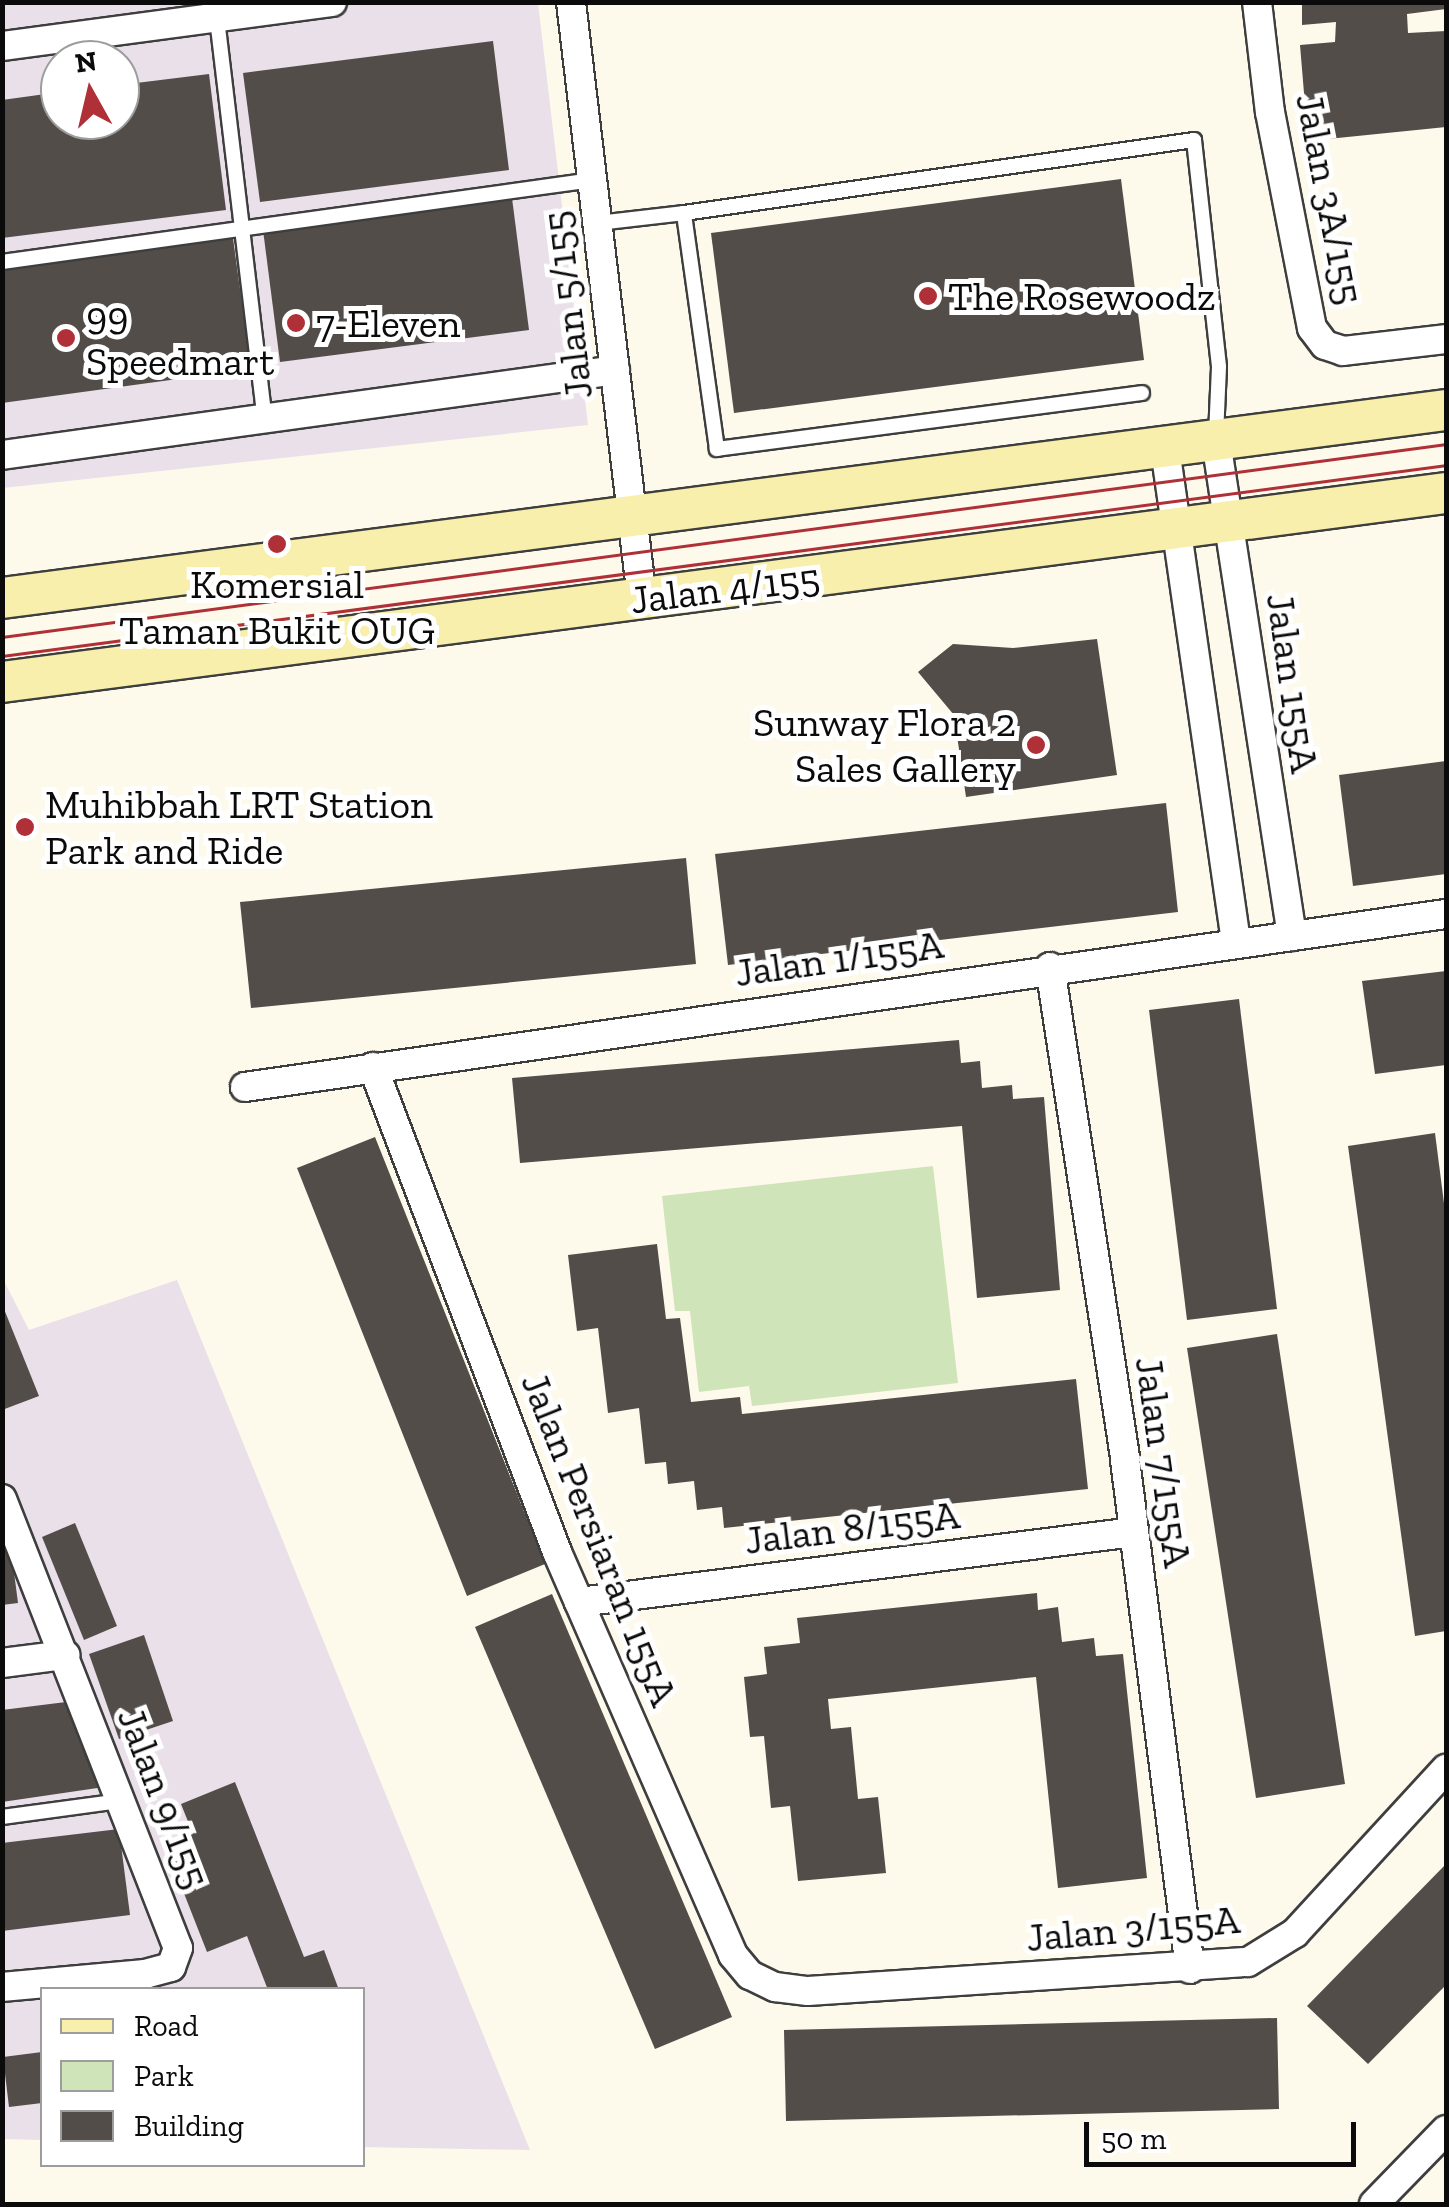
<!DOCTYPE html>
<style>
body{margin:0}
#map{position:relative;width:1449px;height:2207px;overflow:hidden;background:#fdfaec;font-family:"Zilla Slab",serif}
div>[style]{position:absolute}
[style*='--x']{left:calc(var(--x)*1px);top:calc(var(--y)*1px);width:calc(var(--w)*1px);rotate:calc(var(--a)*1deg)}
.industrial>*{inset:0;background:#e9e0ea}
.green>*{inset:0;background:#d0e4b9}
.building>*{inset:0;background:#534d49}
.roads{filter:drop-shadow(2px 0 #3e3e3e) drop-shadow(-2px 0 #3e3e3e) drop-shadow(0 2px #3e3e3e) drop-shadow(0 -2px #3e3e3e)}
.lane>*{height:14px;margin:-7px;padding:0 7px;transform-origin:7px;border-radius:7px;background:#fff}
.street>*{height:28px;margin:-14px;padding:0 14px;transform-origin:14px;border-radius:14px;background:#fff}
.secondary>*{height:40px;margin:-20px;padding:0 20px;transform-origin:20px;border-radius:20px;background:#f8efac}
.tram>*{height:2.5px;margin:-1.25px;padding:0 1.25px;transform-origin:1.25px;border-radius:1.25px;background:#af3037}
.dots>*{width:28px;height:28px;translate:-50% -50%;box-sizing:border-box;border:5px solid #fff;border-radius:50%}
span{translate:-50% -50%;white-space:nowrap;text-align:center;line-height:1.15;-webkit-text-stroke:10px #fff;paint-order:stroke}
.street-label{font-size:40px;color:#0b0b0b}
.poi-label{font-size:40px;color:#0b0b0b}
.left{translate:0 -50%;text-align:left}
.right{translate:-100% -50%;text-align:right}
.frame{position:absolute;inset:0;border:5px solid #0b0b0b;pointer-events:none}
.legend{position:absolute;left:40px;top:1987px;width:325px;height:180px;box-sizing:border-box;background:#fff;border:2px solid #9d9d9d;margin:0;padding:12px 18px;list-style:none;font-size:30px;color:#0b0b0b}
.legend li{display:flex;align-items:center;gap:20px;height:50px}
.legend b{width:50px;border:2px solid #9d9d9d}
.north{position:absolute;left:40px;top:40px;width:100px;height:100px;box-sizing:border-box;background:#fff;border:2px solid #9d9d9d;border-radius:50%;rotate:352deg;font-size:28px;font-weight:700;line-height:40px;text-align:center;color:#0b0b0b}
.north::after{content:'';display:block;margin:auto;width:35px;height:45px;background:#af3037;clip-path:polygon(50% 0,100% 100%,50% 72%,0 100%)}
.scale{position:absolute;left:1084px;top:2122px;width:272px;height:45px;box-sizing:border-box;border:5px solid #0b0b0b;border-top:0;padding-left:12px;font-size:30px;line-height:35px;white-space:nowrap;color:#0b0b0b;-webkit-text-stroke:8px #fff;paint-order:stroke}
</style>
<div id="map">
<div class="industrial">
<div style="clip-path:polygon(evenodd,2px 3px,538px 3px,588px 425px,3px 488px,2px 3px,60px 60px,120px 60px,120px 120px,60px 120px,60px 60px)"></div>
<div style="clip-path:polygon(2px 1277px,29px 1330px,177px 1280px,530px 2150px,363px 2147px,362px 1990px,42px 1990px,42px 2140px,3px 2139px)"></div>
</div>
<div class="green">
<div style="clip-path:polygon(933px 1166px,958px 1383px,752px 1406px,749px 1386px,699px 1392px,690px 1311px,675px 1311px,662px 1196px)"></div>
</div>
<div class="building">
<div style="clip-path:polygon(1302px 2px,1446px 2px,1446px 9px,1407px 14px,1408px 33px,1446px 31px,1446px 127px,1308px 141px,1300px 45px,1335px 42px,1336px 22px,1302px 25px)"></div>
<div style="clip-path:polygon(493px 41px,509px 170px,260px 202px,243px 73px)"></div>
<div style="clip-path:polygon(209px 74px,226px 210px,2px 238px,2px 100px,60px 92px,60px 120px,120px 120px,120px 85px)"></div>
<div style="clip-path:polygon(1121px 179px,1144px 360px,734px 413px,711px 233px)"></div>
<div style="clip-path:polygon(512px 198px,529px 330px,280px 362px,263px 230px)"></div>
<div style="clip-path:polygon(232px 231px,251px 369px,2px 403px,2px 263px)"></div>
<div style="clip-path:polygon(1097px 639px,1117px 775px,966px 797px,954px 715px,918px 672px,953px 644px,1013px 648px)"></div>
<div style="clip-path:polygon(1446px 761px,1446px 874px,1353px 886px,1339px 775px)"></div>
<div style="clip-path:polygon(1166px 803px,1178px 912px,728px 965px,715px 854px)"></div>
<div style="clip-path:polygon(686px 858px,696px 964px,251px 1008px,240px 902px)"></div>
<div style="clip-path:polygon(1446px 971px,1446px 1065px,1375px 1074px,1362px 981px)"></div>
<div style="clip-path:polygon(1239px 999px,1277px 1309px,1187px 1320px,1149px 1010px)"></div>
<div style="clip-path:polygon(959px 1040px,961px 1063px,980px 1061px,982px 1088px,1012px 1085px,1013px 1099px,1044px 1097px,1060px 1290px,977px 1298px,962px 1126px,520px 1163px,512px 1078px)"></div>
<div style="clip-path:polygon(1435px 1133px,1446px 1219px,1446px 1631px,1415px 1636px,1348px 1146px)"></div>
<div style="clip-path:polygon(375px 1137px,545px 1564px,467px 1596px,297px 1168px)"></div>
<div style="clip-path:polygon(657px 1244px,666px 1319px,680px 1318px,691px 1402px,740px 1397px,742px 1414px,1076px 1379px,1088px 1489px,724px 1528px,722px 1507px,697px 1510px,694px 1481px,668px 1484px,666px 1462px,645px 1464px,639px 1408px,608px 1413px,598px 1328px,577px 1331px,568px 1255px)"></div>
<div style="clip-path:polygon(2px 1304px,39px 1396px,2px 1410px)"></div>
<div style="clip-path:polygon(1277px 1334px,1345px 1784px,1256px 1798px,1187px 1348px)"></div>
<div style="clip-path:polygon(7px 1518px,18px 1603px,2px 1605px,2px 1519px)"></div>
<div style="clip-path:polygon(75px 1523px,117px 1626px,84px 1640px,42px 1537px)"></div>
<div style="clip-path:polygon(1037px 1593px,1038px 1610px,1058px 1607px,1062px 1642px,1094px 1638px,1096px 1656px,1123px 1654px,1147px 1878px,1058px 1888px,1036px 1677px,828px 1699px,831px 1729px,851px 1727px,858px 1799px,878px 1797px,886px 1873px,798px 1881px,790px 1806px,771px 1808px,764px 1736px,750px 1737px,744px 1677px,767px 1674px,764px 1647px,800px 1643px,797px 1618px)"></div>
<div style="clip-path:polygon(552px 1594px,732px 2017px,655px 2049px,475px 1627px)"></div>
<div style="clip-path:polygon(144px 1635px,173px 1721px,119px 1739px,89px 1654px)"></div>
<div style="clip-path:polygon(74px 1701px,111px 1786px,2px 1802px,2px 1710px)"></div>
<div style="clip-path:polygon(235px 1782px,304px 1957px,324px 1950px,339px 1990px,268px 1990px,247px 1936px,207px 1952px,165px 1845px,193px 1834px,181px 1804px)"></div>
<div style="clip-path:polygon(119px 1829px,130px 1915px,2px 1931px,2px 1843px)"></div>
<div style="clip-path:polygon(1446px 1864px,1446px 1985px,1368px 2064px,1307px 2006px)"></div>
<div style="clip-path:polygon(1277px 2018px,1279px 2109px,786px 2121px,784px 2030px)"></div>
<div style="clip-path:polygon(42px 2052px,42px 2103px,9px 2107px,3px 2057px)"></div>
</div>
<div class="roads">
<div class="lane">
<div style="--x:215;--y:2;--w:420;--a:83.2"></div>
<div style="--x:598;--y:223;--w:87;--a:-6.6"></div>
<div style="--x:2;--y:262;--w:596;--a:-7.91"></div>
<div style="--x:1142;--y:393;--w:429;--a:172.5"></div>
<div style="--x:717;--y:449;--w:238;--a:-98"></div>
<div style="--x:684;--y:213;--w:515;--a:-8.15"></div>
<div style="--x:1194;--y:140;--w:228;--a:83.7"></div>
<div style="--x:1219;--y:367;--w:69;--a:92.5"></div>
<div style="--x:2;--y:1817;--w:120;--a:-7.7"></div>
</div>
<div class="street">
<div style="--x:571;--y:2;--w:600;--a:83.21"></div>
<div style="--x:1257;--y:2;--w:111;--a:83.3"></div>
<div style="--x:1270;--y:112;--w:220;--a:79"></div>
<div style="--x:1312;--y:328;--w:21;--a:53"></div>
<div style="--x:1325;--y:345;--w:19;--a:18"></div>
<div style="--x:1343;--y:351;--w:104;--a:-6.6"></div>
<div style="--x:2;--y:46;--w:333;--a:-7.6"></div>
<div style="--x:1216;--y:441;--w:501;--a:81.27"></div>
<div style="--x:1165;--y:449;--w:498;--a:81.8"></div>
<div style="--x:2;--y:455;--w:619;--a:-7.89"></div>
<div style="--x:1050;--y:967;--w:499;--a:81.3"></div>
<div style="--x:1125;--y:1460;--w:513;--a:82.72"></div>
<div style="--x:373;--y:1067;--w:519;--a:69.22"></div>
<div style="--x:557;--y:1552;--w:440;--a:66.4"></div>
<div style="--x:733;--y:1955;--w:26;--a:50"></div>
<div style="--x:750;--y:1975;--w:28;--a:26"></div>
<div style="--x:775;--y:1987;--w:33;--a:7"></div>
<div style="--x:808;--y:1991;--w:441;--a:-3.8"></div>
<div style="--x:1248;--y:1962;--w:55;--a:-31.7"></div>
<div style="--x:1295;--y:1933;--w:223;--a:-47.4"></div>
<div style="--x:245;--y:1087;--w:1213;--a:-8.2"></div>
<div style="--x:2;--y:1499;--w:482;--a:68.6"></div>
<div style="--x:178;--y:1948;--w:20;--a:110"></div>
<div style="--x:171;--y:1967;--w:27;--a:165"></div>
<div style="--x:145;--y:1974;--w:144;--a:174.8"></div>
<div style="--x:579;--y:1602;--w:559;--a:-7.19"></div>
<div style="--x:2;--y:1663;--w:64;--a:-7.2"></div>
<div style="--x:1374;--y:2204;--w:103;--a:-45.8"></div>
</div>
<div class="secondary">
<div style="--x:2;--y:598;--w:1456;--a:-7.42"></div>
<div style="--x:2;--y:682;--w:1456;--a:-7.46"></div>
</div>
</div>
<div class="tram">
<div style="--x:2;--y:637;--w:1457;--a:-7.61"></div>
<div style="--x:2;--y:656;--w:1457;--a:-7.53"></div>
</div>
<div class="dots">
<div style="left:928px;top:296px;background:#af3037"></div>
<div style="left:296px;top:323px;background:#af3037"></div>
<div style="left:66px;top:338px;background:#af3037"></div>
<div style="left:277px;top:544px;background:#af3037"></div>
<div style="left:1036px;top:745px;background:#af3037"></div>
<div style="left:25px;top:827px;background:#af3037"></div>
</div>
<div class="street-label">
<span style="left:1330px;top:199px;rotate:79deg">Jalan 3A/155</span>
<span style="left:567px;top:305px;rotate:-97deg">Jalan 5/155</span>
<span style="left:725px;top:588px;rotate:-7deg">Jalan 4/155</span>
<span style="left:1293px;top:683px;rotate:82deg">Jalan 155A</span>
<span style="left:839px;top:958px;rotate:-8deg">Jalan 1/155A</span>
<span style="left:1164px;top:1462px;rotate:82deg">Jalan 7/155A</span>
<span style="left:852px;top:1527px;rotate:-7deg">Jalan 8/155A</span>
<span style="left:600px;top:1539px;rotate:68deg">Jalan Persiaran 155A</span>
<span style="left:164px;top:1798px;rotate:69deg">Jalan 9/155</span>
<span style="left:1133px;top:1928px;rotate:-5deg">Jalan 3/155A</span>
</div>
<div class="poi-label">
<span class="left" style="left:948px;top:296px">The Rosewoodz</span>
<span class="left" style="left:86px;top:338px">99<br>Speedmart</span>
<span class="left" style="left:316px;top:323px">7-Eleven</span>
<span style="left:277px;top:607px">Komersial<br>Taman Bukit OUG</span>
<span class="right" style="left:1016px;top:745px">Sunway Flora 2<br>Sales Gallery</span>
<span class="left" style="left:45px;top:827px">Muhibbah LRT Station<br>Park and Ride</span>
</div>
<div class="frame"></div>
<ul class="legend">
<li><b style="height:12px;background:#f8efac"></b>Road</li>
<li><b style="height:28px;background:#d0e4b9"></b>Park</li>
<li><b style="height:28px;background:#534d49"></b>Building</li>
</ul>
<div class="north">N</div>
<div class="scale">50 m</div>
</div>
